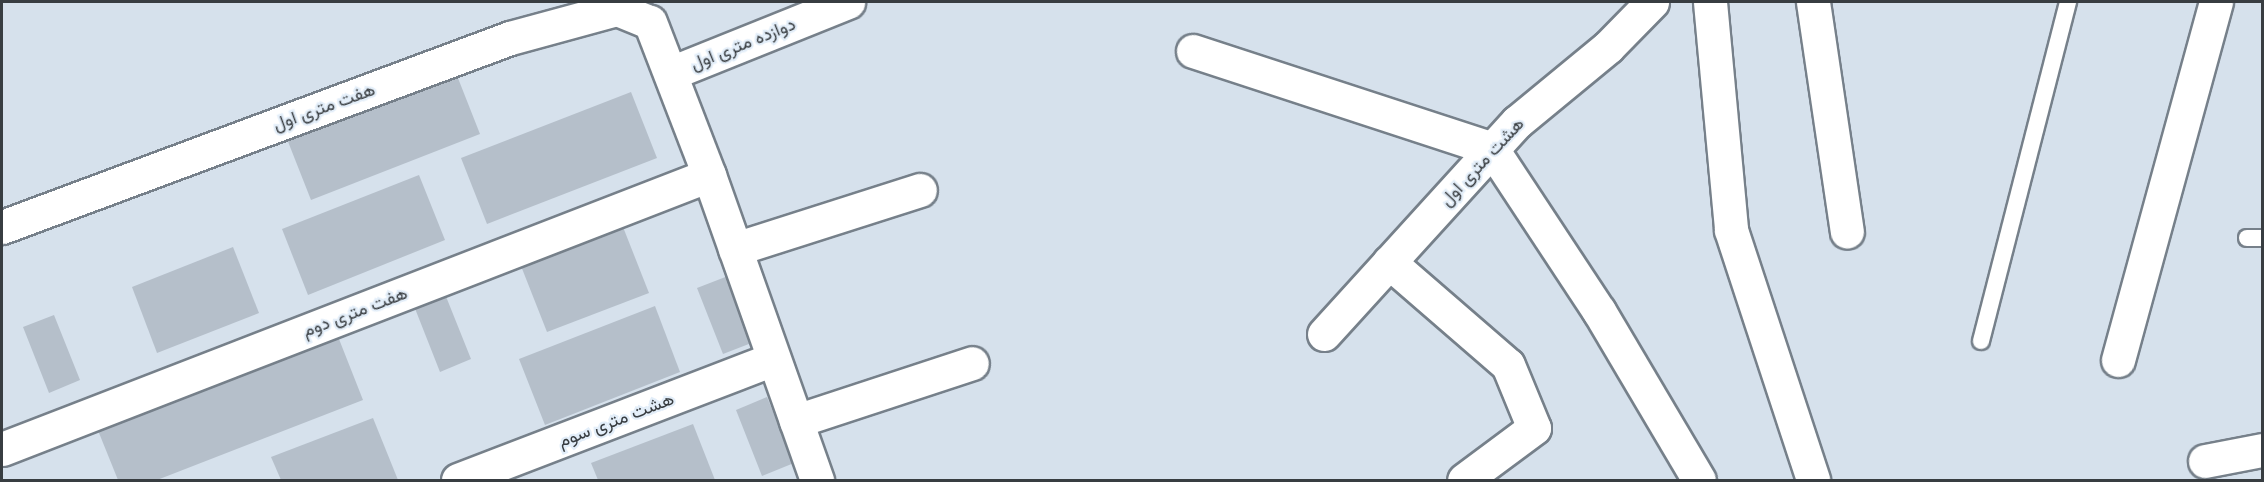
<!DOCTYPE html>
<meta charset="utf-8">
<style>
body{margin:0}
#map{position:relative;width:2264px;height:482px;overflow:hidden;background:#d6e1ec;font-family:"Varela Round",Vazirmatn,sans-serif}
div>[style]{position:absolute}
[style*='--x']{left:calc(var(--x)*1px);top:calc(var(--y)*1px);width:calc(var(--w)*1px);rotate:calc(var(--a)*1deg)}
.building>*{inset:0;background:#b5bfca}
.roads{filter:drop-shadow(2px 0 #76808a) drop-shadow(-2px 0 #76808a) drop-shadow(0 2px #76808a) drop-shadow(0 -2px #76808a)}
.lane>*{height:16px;margin:-8px;padding:0 8px;transform-origin:8px;border-radius:8px;background:#fff}
.street>*{height:33px;margin:-16.5px;padding:0 16.5px;transform-origin:16.5px;border-radius:16.5px;background:#fff}
span{translate:-50% -50%;white-space:nowrap;text-align:center;line-height:1.15;-webkit-text-stroke:4.5px #e3eef9;paint-order:stroke}
.street-label{font-size:18px;color:#383d41}
.frame{position:absolute;inset:0;border:3px solid #383d41;pointer-events:none}
</style>
<div id="map">
<div class="building">
<div style="clip-path:polygon(454px 68px,480px 134px,311px 200px,285px 134px)"></div>
<div style="clip-path:polygon(631px 92px,657px 158px,487px 224px,461px 158px)"></div>
<div style="clip-path:polygon(419px 175px,445px 240px,308px 295px,282px 229px)"></div>
<div style="clip-path:polygon(623px 227px,649px 293px,547px 332px,521px 266px)"></div>
<div style="clip-path:polygon(233px 247px,259px 313px,157px 353px,132px 287px)"></div>
<div style="clip-path:polygon(728px 276px,754px 342px,723px 354px,697px 288px)"></div>
<div style="clip-path:polygon(445px 294px,471px 359px,440px 372px,414px 306px)"></div>
<div style="clip-path:polygon(655px 306px,680px 372px,545px 425px,519px 359px)"></div>
<div style="clip-path:polygon(54px 315px,80px 380px,49px 393px,23px 327px)"></div>
<div style="clip-path:polygon(337px 334px,363px 400px,157px 480px,118px 480px,97px 428px)"></div>
<div style="clip-path:polygon(767px 397px,794px 463px,762px 476px,736px 410px)"></div>
<div style="clip-path:polygon(373px 418px,398px 480px,281px 480px,271px 457px)"></div>
<div style="clip-path:polygon(693px 424px,715px 480px,598px 480px,591px 463px)"></div>
</div>
<div class="roads">
<div class="lane">
<div style="--x:2247;--y:238;--w:15;--a:0"></div>
<div style="--x:1981;--y:341;--w:350;--a:-75.6"></div>
</div>
<div class="street">
<div style="--x:1710;--y:2;--w:229;--a:84.7"></div>
<div style="--x:1731;--y:230;--w:263;--a:71.8"></div>
<div style="--x:1813;--y:2;--w:232;--a:81.6"></div>
<div style="--x:1193;--y:51;--w:315;--a:18.1"></div>
<div style="--x:1492;--y:149;--w:194;--a:56.6"></div>
<div style="--x:1599;--y:311;--w:196;--a:59.4"></div>
<div style="--x:671;--y:73;--w:191;--a:-21.9"></div>
<div style="--x:2;--y:227;--w:542;--a:-20.41"></div>
<div style="--x:510;--y:38;--w:111;--a:-15.2"></div>
<div style="--x:617;--y:9;--w:35;--a:22"></div>
<div style="--x:650;--y:22;--w:164;--a:68.9"></div>
<div style="--x:709;--y:175;--w:324;--a:70.5"></div>
<div style="--x:735;--y:249;--w:194;--a:-17.7"></div>
<div style="--x:1389;--y:262;--w:157;--a:40.9"></div>
<div style="--x:1508;--y:365;--w:68;--a:67.6"></div>
<div style="--x:1534;--y:428;--w:87;--a:143.4"></div>
<div style="--x:1324;--y:334;--w:287;--a:-47.7"></div>
<div style="--x:1517;--y:122;--w:118;--a:-39.5"></div>
<div style="--x:1608;--y:47;--w:63;--a:-45.6"></div>
<div style="--x:2118;--y:360;--w:371;--a:-74.7"></div>
<div style="--x:796;--y:421;--w:185;--a:-18.2"></div>
<div style="--x:2;--y:449;--w:758;--a:-21.18"></div>
<div style="--x:2205;--y:461;--w:58;--a:-10.9"></div>
<div style="--x:458;--y:480;--w:338;--a:-21"></div>
</div>
</div>
<div class="street-label">
<span style="left:743px;top:44px;rotate:-22deg">دوازده متری اول</span>
<span style="left:324px;top:107px;rotate:-20deg">هفت متری اول</span>
<span style="left:1482px;top:162px;rotate:-47deg">هشت متری اول</span>
<span style="left:355px;top:312px;rotate:-21deg">هفت متری دوم</span>
<span style="left:616px;top:420px;rotate:-21deg">هشت متری سوم</span>
</div>
<div class="frame"></div>
</div>
